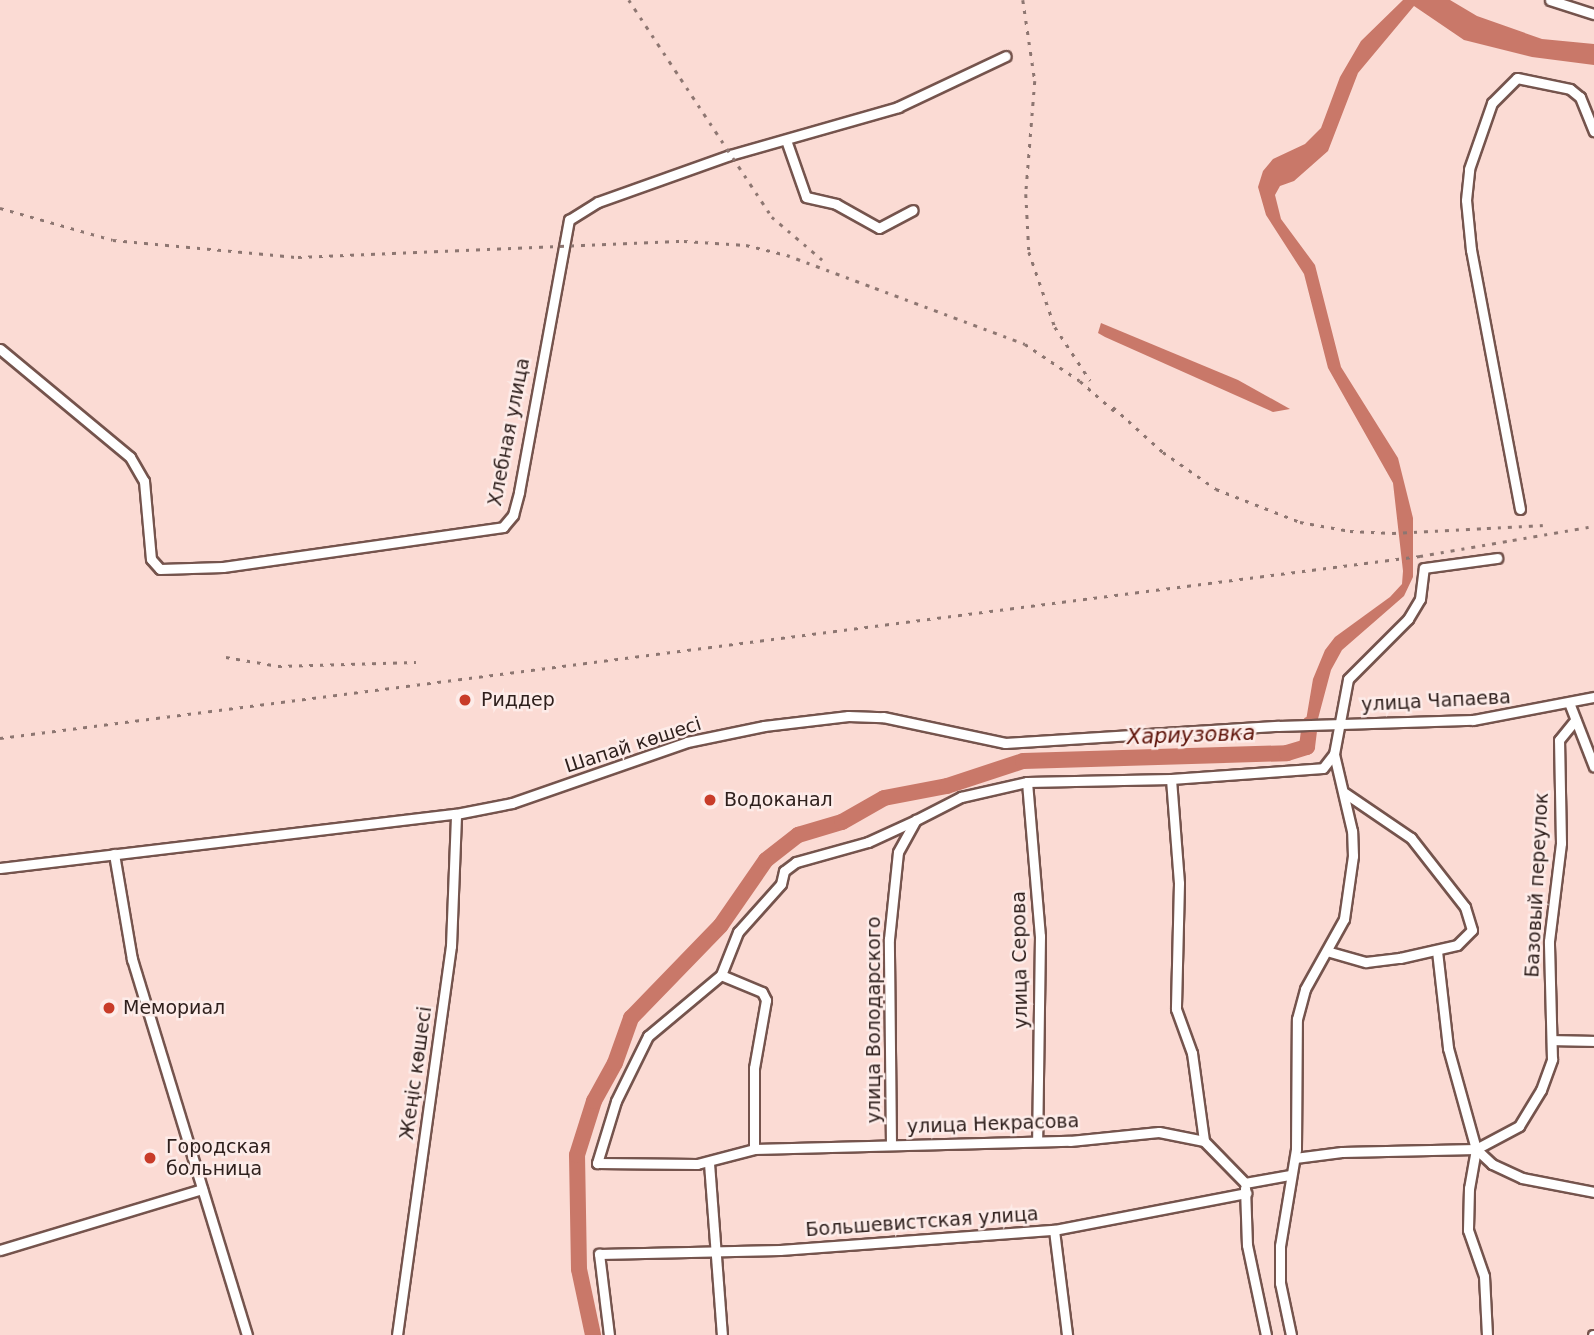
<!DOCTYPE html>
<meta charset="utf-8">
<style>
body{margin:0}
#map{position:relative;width:1594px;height:1335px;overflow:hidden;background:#fbdbd4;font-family:"DejaVu Sans",sans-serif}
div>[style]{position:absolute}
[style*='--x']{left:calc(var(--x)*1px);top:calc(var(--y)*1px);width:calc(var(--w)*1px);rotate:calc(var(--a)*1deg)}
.water>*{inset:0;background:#c97869}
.river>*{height:16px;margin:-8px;padding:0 8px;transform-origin:8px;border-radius:8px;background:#c97869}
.roads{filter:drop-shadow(2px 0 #75544d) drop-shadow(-2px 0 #75544d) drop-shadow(0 2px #75544d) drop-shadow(0 -2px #75544d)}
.minor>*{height:9px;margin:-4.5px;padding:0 4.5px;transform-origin:4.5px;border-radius:4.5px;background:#fff}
.rail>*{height:2.5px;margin-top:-1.25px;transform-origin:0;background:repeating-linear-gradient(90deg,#8d7671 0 3.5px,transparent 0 10.5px)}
.dots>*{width:19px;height:19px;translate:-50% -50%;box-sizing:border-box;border:4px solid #fdece9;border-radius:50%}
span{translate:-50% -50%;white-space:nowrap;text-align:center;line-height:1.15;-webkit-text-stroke:5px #fdece9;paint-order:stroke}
.street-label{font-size:19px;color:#2f201d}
.poi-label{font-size:19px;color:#2f201d}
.left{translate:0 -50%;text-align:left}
.water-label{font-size:21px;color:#5f150b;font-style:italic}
</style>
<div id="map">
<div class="water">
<div style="clip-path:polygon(1403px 0,1450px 0,1477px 16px,1542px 39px,1594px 44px,1594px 65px,1532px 57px,1464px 40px,1414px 6px,1358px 73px,1328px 151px,1294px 181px,1280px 186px,1275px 195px,1281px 219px,1315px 265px,1341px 367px,1398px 458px,1413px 518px,1413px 577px,1404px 596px,1342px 650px,1331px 670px,1311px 745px,1302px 744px,1313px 679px,1325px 650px,1335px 637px,1390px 597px,1402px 584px,1403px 571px,1393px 483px,1328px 368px,1304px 274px,1266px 215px,1258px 187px,1263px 171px,1273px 159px,1305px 144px,1321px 128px,1340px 77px,1361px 41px)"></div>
<div style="clip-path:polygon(1101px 323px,1238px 380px,1290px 409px,1273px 412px,1105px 337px,1098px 333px)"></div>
</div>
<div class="river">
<div style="--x:593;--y:1335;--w:67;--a:-102"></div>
<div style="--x:579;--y:1269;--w:114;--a:-91"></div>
<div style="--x:577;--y:1155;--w:57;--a:-72.5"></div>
<div style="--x:594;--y:1101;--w:43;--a:-61.1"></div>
<div style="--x:615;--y:1063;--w:48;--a:-70.4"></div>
<div style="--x:631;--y:1018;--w:129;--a:-45.9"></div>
<div style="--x:721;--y:925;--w:79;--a:-55.3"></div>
<div style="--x:766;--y:860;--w:41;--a:-38"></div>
<div style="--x:798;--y:835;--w:46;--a:-16.5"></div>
<div style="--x:842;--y:822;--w:48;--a:-29.7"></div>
<div style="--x:884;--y:798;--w:64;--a:-10.8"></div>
<div style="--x:947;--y:786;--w:80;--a:-18.2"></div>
<div style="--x:1023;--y:761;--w:264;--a:-1.7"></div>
<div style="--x:1287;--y:753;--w:21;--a:-17"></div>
<div style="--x:1307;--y:747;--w:23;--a:-83"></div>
</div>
<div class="roads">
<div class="minor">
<div style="--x:1550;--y:0;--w:46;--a:17.7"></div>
<div style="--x:786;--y:140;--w:60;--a:70.7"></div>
<div style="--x:806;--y:197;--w:31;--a:13"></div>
<div style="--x:836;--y:204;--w:49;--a:29.2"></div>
<div style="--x:879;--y:228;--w:38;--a:-28"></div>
<div style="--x:0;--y:349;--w:169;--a:39.7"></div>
<div style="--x:130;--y:457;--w:28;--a:60"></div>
<div style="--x:144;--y:481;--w:78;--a:84.9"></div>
<div style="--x:151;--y:559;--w:13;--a:48"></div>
<div style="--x:160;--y:569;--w:63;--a:-1.8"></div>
<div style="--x:223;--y:567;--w:283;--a:-8.1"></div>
<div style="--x:503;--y:527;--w:16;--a:-50"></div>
<div style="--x:513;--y:515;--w:24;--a:-75"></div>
<div style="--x:519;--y:492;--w:277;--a:-79.6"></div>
<div style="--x:569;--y:220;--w:34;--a:-32"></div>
<div style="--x:598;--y:202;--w:140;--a:-19.6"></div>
<div style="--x:730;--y:155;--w:175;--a:-15.9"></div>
<div style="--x:898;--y:107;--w:119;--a:-25.3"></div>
<div style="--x:1520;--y:509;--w:264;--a:-100.7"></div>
<div style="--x:1471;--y:250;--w:50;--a:-95.7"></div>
<div style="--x:1466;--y:200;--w:31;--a:-84"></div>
<div style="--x:1469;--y:169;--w:70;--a:-70.8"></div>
<div style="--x:1492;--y:103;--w:35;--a:-45"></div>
<div style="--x:1517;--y:78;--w:54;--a:11.7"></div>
<div style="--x:1570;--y:89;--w:13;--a:39"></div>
<div style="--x:1580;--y:97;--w:37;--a:68"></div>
<div style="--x:1570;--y:705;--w:66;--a:68.8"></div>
<div style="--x:1171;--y:779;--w:104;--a:85.6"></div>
<div style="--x:1179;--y:883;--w:126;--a:91.4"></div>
<div style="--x:1176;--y:1009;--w:47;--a:70"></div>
<div style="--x:1192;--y:1053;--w:89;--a:82.2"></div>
<div style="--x:1027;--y:782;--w:155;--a:85.2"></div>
<div style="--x:1040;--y:936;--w:203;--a:90.8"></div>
<div style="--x:916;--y:820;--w:53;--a:155.4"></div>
<div style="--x:868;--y:842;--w:75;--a:164.5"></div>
<div style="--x:796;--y:862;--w:15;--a:143"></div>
<div style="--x:784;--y:871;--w:13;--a:103"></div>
<div style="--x:781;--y:884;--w:64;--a:131.9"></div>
<div style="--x:738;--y:932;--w:46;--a:111.6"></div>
<div style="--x:721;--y:975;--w:95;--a:140.1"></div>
<div style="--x:648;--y:1036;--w:72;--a:116.2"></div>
<div style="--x:616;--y:1101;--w:65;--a:107"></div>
<div style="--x:597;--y:1163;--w:100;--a:0.6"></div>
<div style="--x:697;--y:1164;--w:59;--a:-14.7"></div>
<div style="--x:754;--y:1149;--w:316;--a:-1.5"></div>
<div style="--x:1070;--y:1141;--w:89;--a:-5.8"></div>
<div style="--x:1159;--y:1132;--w:46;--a:11.3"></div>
<div style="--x:1204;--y:1141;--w:59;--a:45.7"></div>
<div style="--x:1245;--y:1183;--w:46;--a:-10.1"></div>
<div style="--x:114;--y:854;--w:107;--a:80.3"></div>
<div style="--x:132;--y:959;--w:393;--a:73"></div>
<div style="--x:0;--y:868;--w:459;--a:-6.8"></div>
<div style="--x:456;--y:814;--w:57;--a:-11.1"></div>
<div style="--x:512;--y:803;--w:185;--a:-19.2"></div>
<div style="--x:687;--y:742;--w:79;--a:-11.7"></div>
<div style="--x:764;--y:726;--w:85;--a:-6.8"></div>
<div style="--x:848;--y:716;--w:35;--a:2"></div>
<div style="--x:883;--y:717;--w:125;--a:12"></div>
<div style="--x:1005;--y:743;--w:274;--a:-3.6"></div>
<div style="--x:1278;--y:726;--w:195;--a:-1.8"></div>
<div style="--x:1473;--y:720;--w:123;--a:-10.8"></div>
<div style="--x:1437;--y:951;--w:98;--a:83.5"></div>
<div style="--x:1448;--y:1048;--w:105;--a:74.5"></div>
<div style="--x:1476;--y:1149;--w:40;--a:100"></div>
<div style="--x:1469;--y:1188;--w:42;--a:91.4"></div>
<div style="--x:1468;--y:1230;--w:49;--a:70.8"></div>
<div style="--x:1484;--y:1276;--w:59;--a:87.1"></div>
<div style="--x:1330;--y:952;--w:37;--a:16"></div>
<div style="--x:1366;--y:962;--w:34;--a:-7"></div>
<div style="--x:1400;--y:958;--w:58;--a:-12.8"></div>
<div style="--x:1457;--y:945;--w:21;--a:-45"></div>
<div style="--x:1472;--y:930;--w:24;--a:-107"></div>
<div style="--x:1465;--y:907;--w:88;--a:-128"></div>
<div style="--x:1411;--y:838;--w:80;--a:-145.7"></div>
<div style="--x:721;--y:975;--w:44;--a:22.5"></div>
<div style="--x:762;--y:992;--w:9;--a:63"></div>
<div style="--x:766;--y:1000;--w:69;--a:100"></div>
<div style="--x:754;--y:1068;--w:81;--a:90"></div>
<div style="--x:1552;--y:1040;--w:42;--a:1.4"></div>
<div style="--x:891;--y:1145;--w:206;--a:-90.6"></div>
<div style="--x:889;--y:939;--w:87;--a:-84.1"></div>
<div style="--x:898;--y:852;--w:37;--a:-61"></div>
<div style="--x:916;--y:820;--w:51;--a:-27.1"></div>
<div style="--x:961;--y:797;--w:68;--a:-12.8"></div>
<div style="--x:1027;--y:782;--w:144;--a:-1.2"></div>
<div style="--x:1171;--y:779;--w:152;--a:-4.1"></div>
<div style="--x:1323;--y:768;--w:18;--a:-52"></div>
<div style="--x:1334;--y:754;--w:76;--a:-79.4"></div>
<div style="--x:1348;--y:679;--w:85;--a:-45"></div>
<div style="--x:1408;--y:619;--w:23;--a:-59"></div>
<div style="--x:1420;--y:599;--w:31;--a:-83"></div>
<div style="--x:1424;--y:568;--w:74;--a:-7.8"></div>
<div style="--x:1476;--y:1149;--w:22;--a:43"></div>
<div style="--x:1492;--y:1164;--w:33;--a:25"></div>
<div style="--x:1522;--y:1178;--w:73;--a:11"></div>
<div style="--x:1295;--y:1158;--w:47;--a:-7.3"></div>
<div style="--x:1342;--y:1152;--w:134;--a:-1.3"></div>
<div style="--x:1476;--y:1149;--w:49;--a:-28.1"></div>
<div style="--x:1519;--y:1126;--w:42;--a:-58.6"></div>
<div style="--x:1541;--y:1090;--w:33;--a:-70"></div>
<div style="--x:1552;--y:1059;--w:118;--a:-91.5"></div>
<div style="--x:1549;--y:941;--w:99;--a:-83"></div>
<div style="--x:1561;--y:843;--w:103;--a:-91.1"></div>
<div style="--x:1559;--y:740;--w:26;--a:-51"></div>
<div style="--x:709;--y:1163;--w:172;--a:85.7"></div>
<div style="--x:1245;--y:1188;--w:57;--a:88"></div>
<div style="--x:1247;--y:1245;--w:92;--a:78.1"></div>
<div style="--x:1054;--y:1230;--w:106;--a:82.9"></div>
<div style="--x:0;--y:1250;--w:211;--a:-16.8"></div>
<div style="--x:397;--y:1335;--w:393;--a:-82.1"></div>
<div style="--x:451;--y:946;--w:132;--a:-87.8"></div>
<div style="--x:609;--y:1335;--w:82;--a:-97"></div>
<div style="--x:599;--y:1254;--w:181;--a:-1.3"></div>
<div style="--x:780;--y:1250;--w:275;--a:-4.2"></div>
<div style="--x:1054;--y:1230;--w:196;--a:-10.9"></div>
<div style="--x:1291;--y:1335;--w:53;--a:-101.9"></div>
<div style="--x:1280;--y:1283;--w:37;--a:-90"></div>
<div style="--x:1280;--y:1246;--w:98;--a:-80.6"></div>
<div style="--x:1296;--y:1149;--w:130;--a:-89.6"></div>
<div style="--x:1297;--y:1019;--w:31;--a:-75"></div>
<div style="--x:1305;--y:989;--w:80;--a:-60.9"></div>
<div style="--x:1344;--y:919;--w:64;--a:-81.9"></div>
<div style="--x:1353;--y:856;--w:25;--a:-92"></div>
<div style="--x:1352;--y:831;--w:79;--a:-103.2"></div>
<div style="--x:1593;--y:1335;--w:1;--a:0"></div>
</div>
</div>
<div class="rail">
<div style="--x:629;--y:0;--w:260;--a:56.6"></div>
<div style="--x:772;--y:217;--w:71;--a:40.4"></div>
<div style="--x:1023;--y:0;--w:82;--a:81.6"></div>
<div style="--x:1035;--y:81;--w:113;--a:94.6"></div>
<div style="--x:1026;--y:194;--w:58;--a:87"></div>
<div style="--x:1029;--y:252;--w:79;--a:70.9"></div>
<div style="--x:1055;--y:327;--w:64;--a:56.6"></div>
<div style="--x:0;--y:208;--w:117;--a:15.8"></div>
<div style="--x:113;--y:240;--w:186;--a:5.3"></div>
<div style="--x:298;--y:257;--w:386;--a:-2.4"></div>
<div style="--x:684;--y:241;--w:62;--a:3.7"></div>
<div style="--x:746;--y:245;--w:42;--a:13.7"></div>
<div style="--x:787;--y:255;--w:254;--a:20.5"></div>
<div style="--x:1025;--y:344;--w:66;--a:33.9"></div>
<div style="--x:1080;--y:381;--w:52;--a:41.1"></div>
<div style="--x:1113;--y:407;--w:67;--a:42"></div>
<div style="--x:1163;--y:452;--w:65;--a:34.9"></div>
<div style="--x:1216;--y:489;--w:90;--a:21.4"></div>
<div style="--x:1300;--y:522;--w:51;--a:10.2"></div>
<div style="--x:1350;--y:531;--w:43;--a:2.7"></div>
<div style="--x:1393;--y:533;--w:152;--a:-3"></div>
<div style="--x:226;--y:657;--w:53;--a:9.8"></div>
<div style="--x:278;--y:666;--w:138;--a:-1.7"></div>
<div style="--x:0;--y:738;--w:1432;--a:-7.3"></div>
<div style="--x:1420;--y:556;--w:177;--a:-9.8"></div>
</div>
<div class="dots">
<div style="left:465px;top:700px;background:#c83c29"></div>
<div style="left:710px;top:800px;background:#c83c29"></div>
<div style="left:109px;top:1008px;background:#c83c29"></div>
<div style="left:150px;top:1158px;background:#c83c29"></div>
</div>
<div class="street-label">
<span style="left:509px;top:432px;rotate:-79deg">Хлебная улица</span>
<span style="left:1436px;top:701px;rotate:-3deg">улица Чапаева</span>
<span style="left:633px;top:745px;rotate:-18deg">Шапай көшесі</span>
<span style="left:1537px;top:885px;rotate:-87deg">Базовый переулок</span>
<span style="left:1020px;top:960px;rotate:-91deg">улица Серова</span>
<span style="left:874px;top:1020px;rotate:-90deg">улица Володарского</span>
<span style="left:416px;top:1073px;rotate:-82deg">Жеңіс көшесі</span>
<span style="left:993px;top:1124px;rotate:-2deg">улица Некрасова</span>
<span style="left:922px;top:1222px;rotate:-4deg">Большевистская улица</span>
</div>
<div class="poi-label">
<span class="left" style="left:481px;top:700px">Риддер</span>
<span class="left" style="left:724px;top:800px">Водоканал</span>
<span class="left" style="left:123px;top:1008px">Мемориал</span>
<span class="left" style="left:166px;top:1158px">Городская<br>больница</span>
</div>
<div class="water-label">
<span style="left:1191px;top:735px;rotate:-2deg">Хариузовка</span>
</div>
</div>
